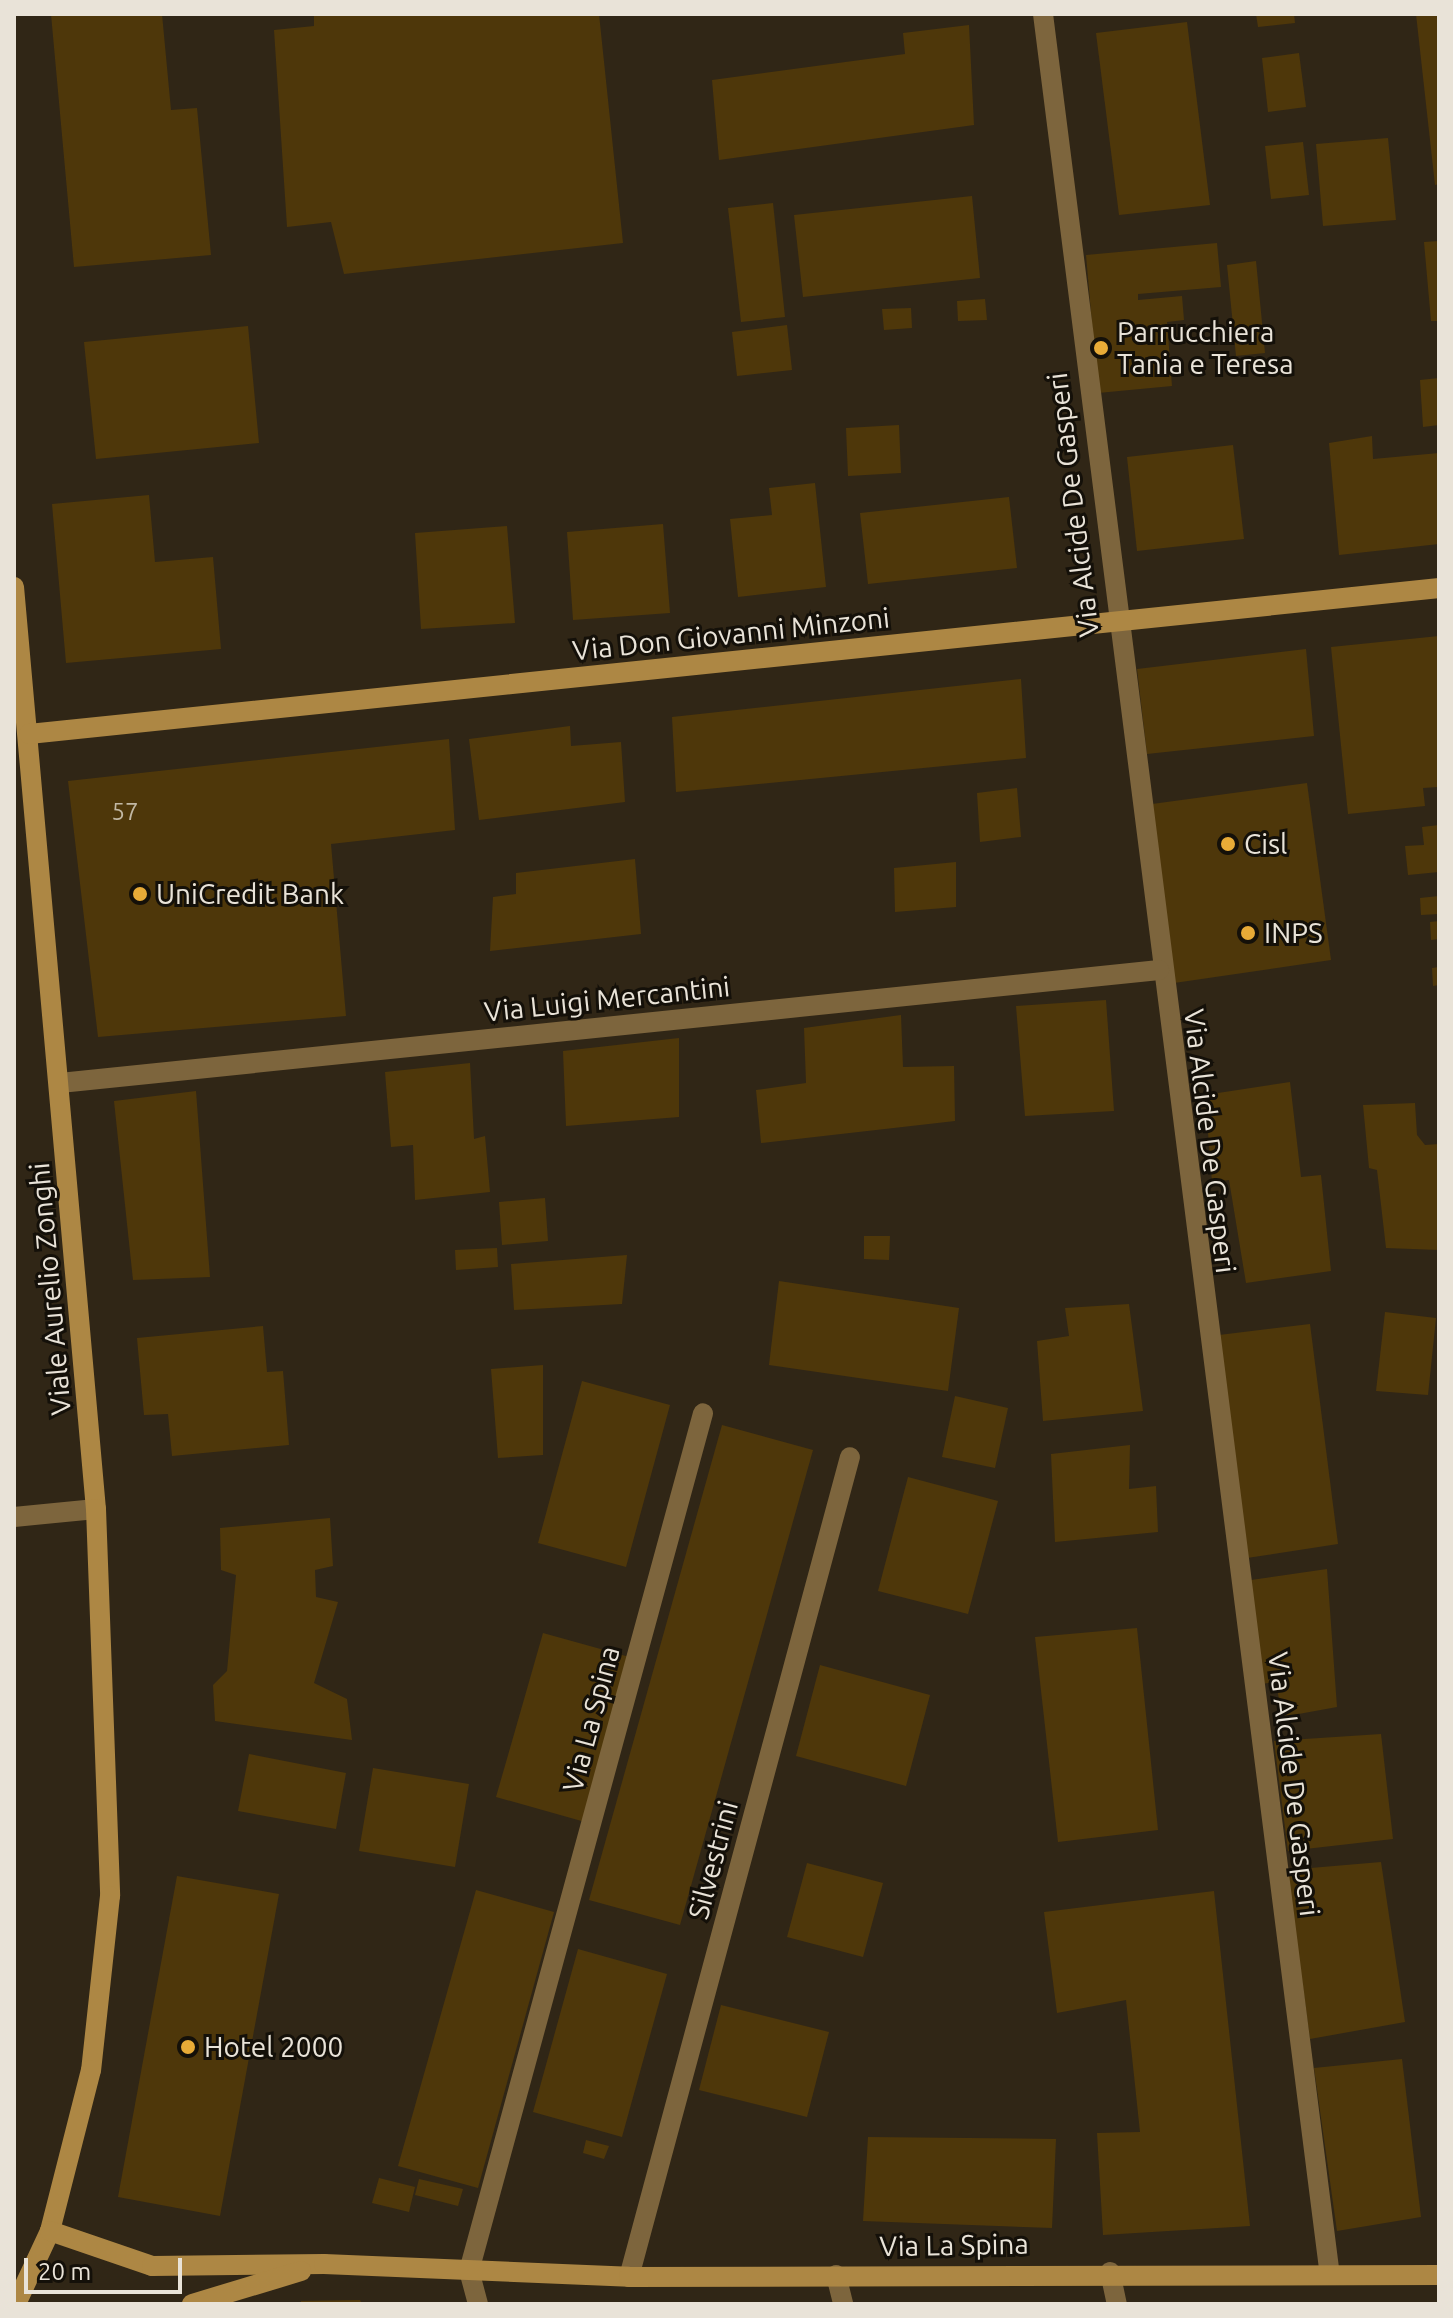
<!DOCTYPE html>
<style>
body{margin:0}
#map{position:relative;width:1453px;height:2318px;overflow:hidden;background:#302616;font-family:Ubuntu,sans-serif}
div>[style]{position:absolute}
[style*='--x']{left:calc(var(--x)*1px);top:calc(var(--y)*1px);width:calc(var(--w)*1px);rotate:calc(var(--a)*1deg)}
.building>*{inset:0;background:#4e370a}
.lane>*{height:20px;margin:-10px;padding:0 10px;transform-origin:10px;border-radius:10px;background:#7d653d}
.street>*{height:20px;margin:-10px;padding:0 10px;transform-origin:10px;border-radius:10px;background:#7d653d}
.secondary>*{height:20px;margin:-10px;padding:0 10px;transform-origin:10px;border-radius:10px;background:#ad8744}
.dots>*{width:22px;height:22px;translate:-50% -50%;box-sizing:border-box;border:4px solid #141009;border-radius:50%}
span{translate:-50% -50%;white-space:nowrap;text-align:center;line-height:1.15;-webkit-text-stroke:6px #141009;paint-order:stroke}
.number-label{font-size:24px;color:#c2b8a4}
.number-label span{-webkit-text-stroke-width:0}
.poi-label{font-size:28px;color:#e9e3d8}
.left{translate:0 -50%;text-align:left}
.street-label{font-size:28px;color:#e9e3d8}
.frame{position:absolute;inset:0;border:16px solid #e9e3d8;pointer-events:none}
.scale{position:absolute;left:24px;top:2258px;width:158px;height:36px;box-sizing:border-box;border:4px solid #e9e3d8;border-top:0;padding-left:10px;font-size:24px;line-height:28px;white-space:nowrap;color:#e9e3d8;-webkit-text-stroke:6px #141009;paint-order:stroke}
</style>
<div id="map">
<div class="building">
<div style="clip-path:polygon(51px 14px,162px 14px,171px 110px,197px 108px,211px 255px,74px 267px)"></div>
<div style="clip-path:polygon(314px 14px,599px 14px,623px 243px,344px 274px,331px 222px,287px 227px,274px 30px,314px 26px)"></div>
<div style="clip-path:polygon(1256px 14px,1294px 14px,1295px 23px,1258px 27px)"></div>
<div style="clip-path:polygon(1416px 14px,1439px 14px,1439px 184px,1435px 185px)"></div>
<div style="clip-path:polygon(1187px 22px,1210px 205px,1119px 215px,1096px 33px)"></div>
<div style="clip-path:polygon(969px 25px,974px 125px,719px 160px,712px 80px,905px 54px,903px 33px)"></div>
<div style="clip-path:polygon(1299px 53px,1306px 107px,1268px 112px,1262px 58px)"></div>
<div style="clip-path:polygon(1388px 138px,1396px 220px,1323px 226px,1316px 144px)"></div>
<div style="clip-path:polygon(1303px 142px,1309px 195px,1271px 199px,1265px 146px)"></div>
<div style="clip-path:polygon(972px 196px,980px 278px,803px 297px,794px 215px)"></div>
<div style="clip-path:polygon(773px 203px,785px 317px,741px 322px,728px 208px)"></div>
<div style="clip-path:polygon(1439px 241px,1439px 321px,1431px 321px,1424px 242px)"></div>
<div style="clip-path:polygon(1217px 243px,1221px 287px,1138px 294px,1138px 300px,1182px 296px,1184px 320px,1167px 322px,1172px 386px,1098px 393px,1086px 255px)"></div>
<div style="clip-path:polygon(1256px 261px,1265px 353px,1236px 356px,1227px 265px)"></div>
<div style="clip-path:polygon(985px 299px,987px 320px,958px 321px,957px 301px)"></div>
<div style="clip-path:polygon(911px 308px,912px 328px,884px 330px,882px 309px)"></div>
<div style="clip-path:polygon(787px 325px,792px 370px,737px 376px,732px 332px)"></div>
<div style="clip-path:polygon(248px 326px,259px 443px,96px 459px,84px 342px)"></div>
<div style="clip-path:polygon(1439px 378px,1439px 425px,1423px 427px,1420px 380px)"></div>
<div style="clip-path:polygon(899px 425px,901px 473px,848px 476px,846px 428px)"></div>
<div style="clip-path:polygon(1372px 436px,1373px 459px,1439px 453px,1439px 544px,1339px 555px,1329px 443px)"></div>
<div style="clip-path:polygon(1233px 445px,1244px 539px,1137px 551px,1127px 457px)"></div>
<div style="clip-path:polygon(815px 483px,826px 587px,738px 597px,730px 519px,772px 515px,769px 488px)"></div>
<div style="clip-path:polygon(149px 495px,155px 562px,213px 557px,221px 649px,66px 663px,52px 504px)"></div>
<div style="clip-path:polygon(1009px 497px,1017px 568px,868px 584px,860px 513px)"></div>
<div style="clip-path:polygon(663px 524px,670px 613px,573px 620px,567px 532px)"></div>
<div style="clip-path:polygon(507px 526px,515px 623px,421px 629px,415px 533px)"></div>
<div style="clip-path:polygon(1439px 636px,1438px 787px,1423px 788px,1425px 806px,1348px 814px,1331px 647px)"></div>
<div style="clip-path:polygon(1306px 649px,1314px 736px,1147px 754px,1137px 669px)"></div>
<div style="clip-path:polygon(1021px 679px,1026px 758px,676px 792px,672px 717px)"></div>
<div style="clip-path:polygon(570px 726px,571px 746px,621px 742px,625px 802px,479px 820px,469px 739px)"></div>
<div style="clip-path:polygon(449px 739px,455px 830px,331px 844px,346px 1016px,98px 1037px,68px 781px)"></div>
<div style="clip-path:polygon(1307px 783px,1331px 960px,1174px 983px,1152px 804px)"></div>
<div style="clip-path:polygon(1017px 788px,1021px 837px,980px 842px,977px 793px)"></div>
<div style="clip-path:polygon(1439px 825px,1439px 872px,1408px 875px,1405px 846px,1424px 845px,1422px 827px)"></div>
<div style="clip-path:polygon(635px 859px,641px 934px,490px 951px,493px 897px,516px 894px,516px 873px)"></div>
<div style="clip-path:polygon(956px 862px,956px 907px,895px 912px,894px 868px)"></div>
<div style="clip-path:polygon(1439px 896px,1439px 914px,1421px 915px,1420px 898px)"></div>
<div style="clip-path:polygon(1439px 921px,1439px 939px,1431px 940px,1430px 922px)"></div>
<div style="clip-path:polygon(1439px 967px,1439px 985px,1433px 986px,1432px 968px)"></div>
<div style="clip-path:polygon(1106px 1000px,1114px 1111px,1025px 1116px,1016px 1006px)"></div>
<div style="clip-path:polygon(901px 1015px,903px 1067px,954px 1066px,955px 1121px,761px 1143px,756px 1090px,806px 1083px,804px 1028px)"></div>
<div style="clip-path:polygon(679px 1038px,679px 1117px,566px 1126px,563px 1051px)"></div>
<div style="clip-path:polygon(470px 1063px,474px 1139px,485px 1136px,490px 1192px,415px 1200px,413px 1145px,391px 1147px,385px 1072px)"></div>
<div style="clip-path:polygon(1290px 1082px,1301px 1177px,1321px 1175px,1331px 1271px,1246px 1283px,1229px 1180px,1212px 1182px,1205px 1095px)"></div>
<div style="clip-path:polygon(196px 1091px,210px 1277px,133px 1280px,114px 1101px)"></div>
<div style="clip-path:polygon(1415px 1103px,1417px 1135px,1425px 1145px,1439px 1144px,1439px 1250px,1386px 1248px,1377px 1170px,1369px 1168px,1363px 1105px)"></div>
<div style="clip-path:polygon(545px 1198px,548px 1241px,502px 1245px,499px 1202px)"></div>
<div style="clip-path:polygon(864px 1236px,890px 1236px,889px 1260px,864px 1259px)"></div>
<div style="clip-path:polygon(497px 1248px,498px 1267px,456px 1270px,455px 1250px)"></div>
<div style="clip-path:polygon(627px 1255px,622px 1304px,514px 1310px,511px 1264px)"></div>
<div style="clip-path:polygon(779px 1281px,959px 1308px,948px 1391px,769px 1365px)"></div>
<div style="clip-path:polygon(1129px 1304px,1143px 1411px,1043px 1421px,1037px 1341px,1069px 1336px,1065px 1308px)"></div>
<div style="clip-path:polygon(1385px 1312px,1436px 1318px,1428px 1395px,1376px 1391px)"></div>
<div style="clip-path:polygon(1310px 1324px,1338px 1544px,1247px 1558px,1219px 1335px)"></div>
<div style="clip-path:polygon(263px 1326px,267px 1372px,283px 1371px,289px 1445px,172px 1456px,168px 1414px,144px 1415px,137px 1338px)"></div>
<div style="clip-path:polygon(543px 1365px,543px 1455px,498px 1458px,491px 1369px)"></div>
<div style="clip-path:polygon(582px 1381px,670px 1405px,626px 1567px,538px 1543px)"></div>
<div style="clip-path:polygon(955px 1396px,1008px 1408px,995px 1468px,942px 1457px)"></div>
<div style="clip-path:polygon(722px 1425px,813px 1450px,680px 1925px,589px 1900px)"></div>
<div style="clip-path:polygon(1130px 1445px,1129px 1489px,1156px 1486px,1158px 1532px,1055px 1542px,1051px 1454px)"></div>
<div style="clip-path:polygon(908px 1477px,998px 1501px,968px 1614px,878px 1591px)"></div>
<div style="clip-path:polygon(330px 1518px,333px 1566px,315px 1570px,316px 1597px,338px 1602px,314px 1683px,347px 1699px,352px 1740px,215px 1721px,213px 1685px,227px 1671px,236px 1575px,221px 1570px,220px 1528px)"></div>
<div style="clip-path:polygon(1327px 1569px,1337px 1707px,1282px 1717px,1276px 1682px,1261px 1684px,1251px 1580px)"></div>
<div style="clip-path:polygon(1137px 1628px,1158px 1830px,1058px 1842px,1035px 1637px)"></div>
<div style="clip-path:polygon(543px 1633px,633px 1658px,585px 1822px,496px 1797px)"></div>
<div style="clip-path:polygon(820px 1665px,930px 1695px,906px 1786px,796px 1756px)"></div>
<div style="clip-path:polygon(1381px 1734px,1393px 1839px,1288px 1851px,1274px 1741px)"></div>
<div style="clip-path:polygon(249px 1754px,346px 1773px,336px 1829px,238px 1811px)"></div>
<div style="clip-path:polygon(373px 1768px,469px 1784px,455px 1867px,359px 1851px)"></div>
<div style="clip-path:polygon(1381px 1862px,1405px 2022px,1310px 2039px,1287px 1870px)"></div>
<div style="clip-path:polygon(807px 1863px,883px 1883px,863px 1957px,787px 1937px)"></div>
<div style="clip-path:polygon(177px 1876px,279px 1894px,220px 2216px,118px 2197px)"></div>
<div style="clip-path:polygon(476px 1890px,554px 1912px,478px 2188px,398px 2166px)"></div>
<div style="clip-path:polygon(1214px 1891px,1250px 2226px,1103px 2235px,1097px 2133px,1140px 2132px,1126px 2000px,1057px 2013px,1044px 1912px)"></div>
<div style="clip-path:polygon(578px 1949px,667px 1974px,622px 2137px,533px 2112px)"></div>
<div style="clip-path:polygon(721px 2005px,829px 2032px,807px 2117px,699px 2090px)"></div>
<div style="clip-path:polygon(1402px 2059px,1421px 2217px,1337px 2231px,1314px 2068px)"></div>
<div style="clip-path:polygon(868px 2137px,1056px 2139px,1052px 2228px,863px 2221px)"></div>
<div style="clip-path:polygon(586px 2140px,609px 2146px,604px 2159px,583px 2153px)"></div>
<div style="clip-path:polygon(379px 2178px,415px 2187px,409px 2212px,372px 2203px)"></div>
<div style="clip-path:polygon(419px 2179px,463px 2189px,458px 2206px,415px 2195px)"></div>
<div style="clip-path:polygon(360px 2300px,362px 2304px,301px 2304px,301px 2301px)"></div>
</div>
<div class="lane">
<div style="--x:14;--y:1517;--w:82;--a:-5.6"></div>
</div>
<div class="street">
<div style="--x:1043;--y:14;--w:2279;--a:82.77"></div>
<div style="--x:60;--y:1083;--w:1105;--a:-5.87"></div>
<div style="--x:1110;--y:2272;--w:33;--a:78"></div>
<div style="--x:836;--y:2275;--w:30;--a:76"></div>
<div style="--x:629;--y:2277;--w:849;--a:-74.92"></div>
<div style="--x:478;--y:2304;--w:34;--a:-105"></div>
<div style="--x:469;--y:2271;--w:889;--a:-74.74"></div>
</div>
<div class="secondary">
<div style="--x:14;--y:587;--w:926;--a:84.92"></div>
<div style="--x:96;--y:1509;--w:387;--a:87.9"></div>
<div style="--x:110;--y:1896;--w:175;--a:96.2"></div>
<div style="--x:91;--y:2070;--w:166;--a:104.3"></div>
<div style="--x:50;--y:2231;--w:81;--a:115"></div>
<div style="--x:29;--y:734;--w:1418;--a:-5.91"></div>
<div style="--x:50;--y:2231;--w:108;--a:18.9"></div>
<div style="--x:152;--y:2266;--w:172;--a:-0.7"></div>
<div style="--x:324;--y:2264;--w:305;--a:2.4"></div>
<div style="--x:629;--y:2277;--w:810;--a:-0.14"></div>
<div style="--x:192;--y:2304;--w:114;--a:-16.8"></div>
</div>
<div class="dots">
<div style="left:1101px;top:348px;background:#e8ab37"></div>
<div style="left:1228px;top:844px;background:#e8ab37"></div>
<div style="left:140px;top:894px;background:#e8ab37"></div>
<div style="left:1248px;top:933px;background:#e8ab37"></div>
<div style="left:188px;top:2047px;background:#e8ab37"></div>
</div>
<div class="number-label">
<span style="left:125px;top:812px">57</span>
</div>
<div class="poi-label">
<span class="left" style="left:1117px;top:348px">Parrucchiera<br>Tania e Teresa</span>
<span class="left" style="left:1244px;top:844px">Cisl</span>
<span class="left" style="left:156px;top:894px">UniCredit Bank</span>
<span class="left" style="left:1264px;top:933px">INPS</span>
<span class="left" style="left:204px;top:2047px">Hotel 2000</span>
</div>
<div class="street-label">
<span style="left:1073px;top:505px;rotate:-97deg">Via Alcide De Gasperi</span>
<span style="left:731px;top:634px;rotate:-6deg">Via Don Giovanni Minzoni</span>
<span style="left:607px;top:999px;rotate:-6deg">Via Luigi Mercantini</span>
<span style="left:1210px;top:1141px;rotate:83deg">Via Alcide De Gasperi</span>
<span style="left:50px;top:1289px;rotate:-95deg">Viale Aurelio Zonghi</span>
<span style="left:591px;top:1719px;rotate:-75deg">Via La Spina</span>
<span style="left:1294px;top:1784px;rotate:83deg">Via Alcide De Gasperi</span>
<span style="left:713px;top:1860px;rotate:-75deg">Silvestrini</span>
<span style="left:954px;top:2245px;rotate:-1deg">Via La Spina</span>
</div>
<div class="frame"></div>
<div class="scale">20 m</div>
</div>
